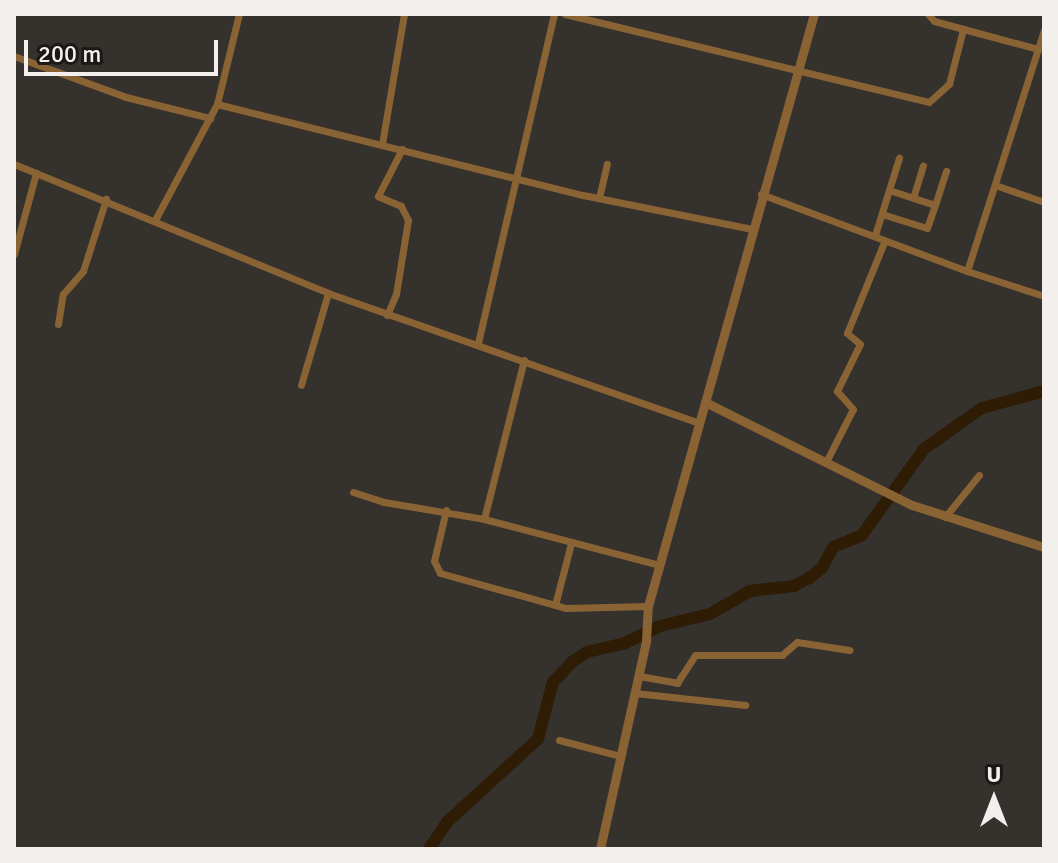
<!DOCTYPE html>
<style>
body{margin:0}
#map{position:relative;width:1058px;height:863px;overflow:hidden;background:#35312d;font-family:Signika,sans-serif}
div>[style]{position:absolute}
[style*='--x']{left:calc(var(--x)*1px);top:calc(var(--y)*1px);width:calc(var(--w)*1px);rotate:calc(var(--a)*1deg)}
.river>*{height:12px;margin:-6px;padding:0 6px;transform-origin:6px;border-radius:6px;background:#2f1c04}
.minor>*{height:7px;margin:-3.5px;padding:0 3.5px;transform-origin:3.5px;border-radius:3.5px;background:#8a6335}
.tertiary>*{height:9px;margin:-4.5px;padding:0 4.5px;transform-origin:4.5px;border-radius:4.5px;background:#8a6335}
span{translate:-50% -50%;white-space:nowrap;text-align:center;line-height:1.15;-webkit-text-stroke:8px #1b1917;paint-order:stroke}
.frame{position:absolute;inset:0;border:16px solid #f2efec;pointer-events:none}
.north{position:absolute;left:954px;top:759px;width:80px;height:80px;-webkit-text-stroke:6px #1b1917;paint-order:stroke;rotate:0deg;font-size:22px;font-weight:700;line-height:32px;text-align:center;color:#f2efec}
.north::after{content:'';display:block;margin:auto;width:28px;height:36px;background:#f2efec;clip-path:polygon(50% 0,100% 100%,50% 72%,0 100%)}
.scale{position:absolute;left:24px;top:40px;width:194px;height:36px;box-sizing:border-box;border:4px solid #f2efec;border-top:0;padding-left:10px;font-size:24px;line-height:28px;white-space:nowrap;color:#f2efec;-webkit-text-stroke:6px #1b1917;paint-order:stroke}
</style>
<div id="map">
<div class="river">
<div style="--x:429;--y:849;--w:32;--a:-56"></div>
<div style="--x:447;--y:822;--w:123;--a:-42.4"></div>
<div style="--x:538;--y:739;--w:59;--a:-75.3"></div>
<div style="--x:553;--y:682;--w:28;--a:-46"></div>
<div style="--x:572;--y:662;--w:18;--a:-34"></div>
<div style="--x:587;--y:652;--w:37;--a:-13"></div>
<div style="--x:623;--y:644;--w:41;--a:-25.9"></div>
<div style="--x:660;--y:626;--w:51;--a:-13.5"></div>
<div style="--x:710;--y:614;--w:46;--a:-29.9"></div>
<div style="--x:750;--y:591;--w:44;--a:-6.5"></div>
<div style="--x:794;--y:586;--w:17;--a:-28"></div>
<div style="--x:809;--y:578;--w:16;--a:-38"></div>
<div style="--x:822;--y:568;--w:24;--a:-62"></div>
<div style="--x:833;--y:547;--w:31;--a:-22"></div>
<div style="--x:862;--y:535;--w:106;--a:-54.2"></div>
<div style="--x:924;--y:449;--w:71;--a:-35.3"></div>
<div style="--x:982;--y:408;--w:64;--a:-15.3"></div>
</div>
<div class="minor">
<div style="--x:565;--y:14;--w:374;--a:13.6"></div>
<div style="--x:929;--y:102;--w:27;--a:-42"></div>
<div style="--x:949;--y:84;--w:57;--a:-75.7"></div>
<div style="--x:928;--y:14;--w:9;--a:49"></div>
<div style="--x:934;--y:21;--w:108;--a:15.1"></div>
<div style="--x:1044;--y:30;--w:253;--a:107.7"></div>
<div style="--x:967;--y:271;--w:81;--a:18"></div>
<div style="--x:14;--y:56;--w:119;--a:20.1"></div>
<div style="--x:126;--y:97;--w:87;--a:14"></div>
<div style="--x:217;--y:104;--w:377;--a:14"></div>
<div style="--x:583;--y:195;--w:171;--a:11.4"></div>
<div style="--x:382;--y:144;--w:132;--a:-80.4"></div>
<div style="--x:14;--y:164;--w:339;--a:22.3"></div>
<div style="--x:328;--y:293;--w:393;--a:19.3"></div>
<div style="--x:995;--y:185;--w:52;--a:19.1"></div>
<div style="--x:889;--y:190;--w:48;--a:18.1"></div>
<div style="--x:935;--y:205;--w:36;--a:-72"></div>
<div style="--x:761;--y:194;--w:220;--a:20.5"></div>
<div style="--x:599;--y:198;--w:35;--a:-77"></div>
<div style="--x:913;--y:198;--w:34;--a:-73"></div>
<div style="--x:882;--y:214;--w:47;--a:17.3"></div>
<div style="--x:927;--y:228;--w:24;--a:-71"></div>
<div style="--x:155;--y:220;--w:132;--a:-61.9"></div>
<div style="--x:217;--y:104;--w:93;--a:-76.3"></div>
<div style="--x:875;--y:235;--w:81;--a:-72.7"></div>
<div style="--x:14;--y:254;--w:84;--a:-74.8"></div>
<div style="--x:387;--y:315;--w:23;--a:-67"></div>
<div style="--x:396;--y:294;--w:75;--a:-80.8"></div>
<div style="--x:408;--y:220;--w:16;--a:-117"></div>
<div style="--x:401;--y:206;--w:25;--a:-157"></div>
<div style="--x:378;--y:196;--w:53;--a:-62.9"></div>
<div style="--x:58;--y:324;--w:30;--a:-81"></div>
<div style="--x:63;--y:294;--w:30;--a:-49"></div>
<div style="--x:83;--y:271;--w:76;--a:-72.3"></div>
<div style="--x:478;--y:343;--w:338;--a:-77"></div>
<div style="--x:301;--y:385;--w:96;--a:-73.6"></div>
<div style="--x:827;--y:460;--w:57;--a:-63"></div>
<div style="--x:853;--y:409;--w:24;--a:-132"></div>
<div style="--x:837;--y:391;--w:52;--a:-63.9"></div>
<div style="--x:860;--y:344;--w:17;--a:-140"></div>
<div style="--x:847;--y:333;--w:100;--a:-67.8"></div>
<div style="--x:353;--y:492;--w:33;--a:18"></div>
<div style="--x:384;--y:502;--w:101;--a:9.6"></div>
<div style="--x:484;--y:519;--w:181;--a:14.7"></div>
<div style="--x:446;--y:510;--w:52;--a:103.2"></div>
<div style="--x:434;--y:561;--w:13;--a:63"></div>
<div style="--x:440;--y:573;--w:131;--a:15.5"></div>
<div style="--x:566;--y:608;--w:82;--a:-1.4"></div>
<div style="--x:945;--y:517;--w:54;--a:-51"></div>
<div style="--x:484;--y:519;--w:164;--a:-75.9"></div>
<div style="--x:555;--y:605;--w:64;--a:-75.5"></div>
<div style="--x:639;--y:676;--w:39;--a:10"></div>
<div style="--x:677;--y:683;--w:33;--a:-57"></div>
<div style="--x:695;--y:655;--w:87;--a:0"></div>
<div style="--x:782;--y:655;--w:20;--a:-41"></div>
<div style="--x:797;--y:642;--w:53;--a:8.7"></div>
<div style="--x:635;--y:693;--w:111;--a:6.2"></div>
<div style="--x:559;--y:740;--w:64;--a:14.5"></div>
</div>
<div class="tertiary">
<div style="--x:705;--y:402;--w:231;--a:26.5"></div>
<div style="--x:912;--y:505;--w:139;--a:17.7"></div>
<div style="--x:600;--y:849;--w:213;--a:-77.5"></div>
<div style="--x:646;--y:641;--w:35;--a:-87"></div>
<div style="--x:648;--y:606;--w:615;--a:-74.34"></div>
</div>
<div class="frame"></div>
<div class="north">U</div>
<div class="scale">200 m</div>
</div>
